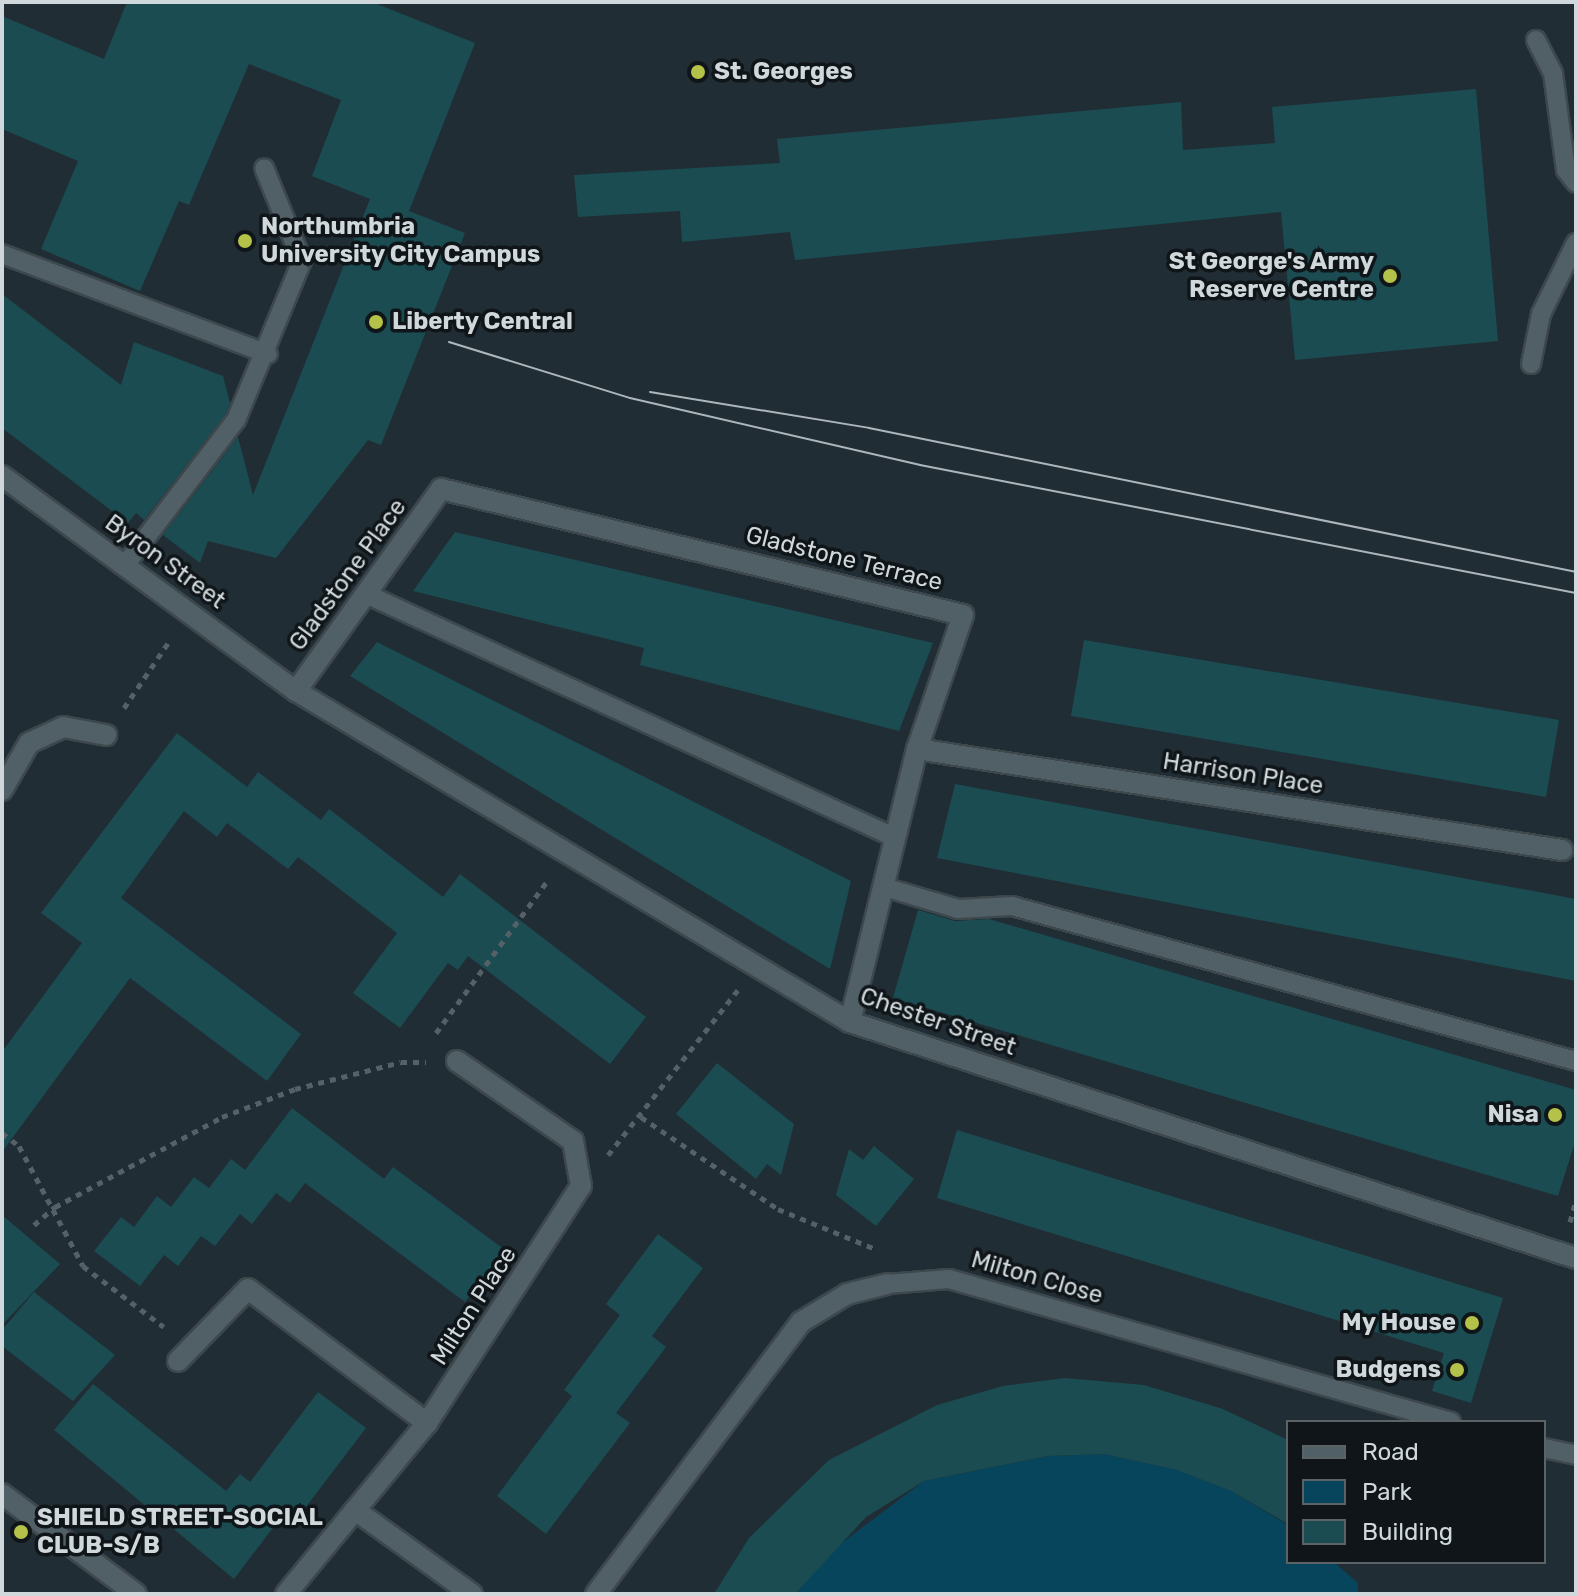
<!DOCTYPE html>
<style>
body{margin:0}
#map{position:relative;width:1578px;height:1596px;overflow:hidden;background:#212d34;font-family:Rubik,sans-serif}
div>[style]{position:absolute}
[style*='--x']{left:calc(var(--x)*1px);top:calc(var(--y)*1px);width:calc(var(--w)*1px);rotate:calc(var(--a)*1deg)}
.green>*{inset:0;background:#07455c}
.building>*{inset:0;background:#1a4c52}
.path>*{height:5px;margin-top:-2.5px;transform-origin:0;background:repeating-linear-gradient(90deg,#566167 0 6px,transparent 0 12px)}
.roads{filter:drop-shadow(2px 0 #3d484d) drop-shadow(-2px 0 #3d484d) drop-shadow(0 2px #3d484d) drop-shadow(0 -2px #3d484d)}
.lane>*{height:18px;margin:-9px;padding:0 9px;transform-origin:9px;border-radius:9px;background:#515f66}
.street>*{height:20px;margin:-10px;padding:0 10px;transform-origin:10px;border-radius:10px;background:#515f66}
.tram>*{height:2px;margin:-1px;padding:0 1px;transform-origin:1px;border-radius:1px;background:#adb6bb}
.dots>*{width:22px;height:22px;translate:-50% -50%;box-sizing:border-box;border:4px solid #0f1518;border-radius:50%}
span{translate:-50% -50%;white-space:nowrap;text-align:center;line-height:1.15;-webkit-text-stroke:7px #0f1518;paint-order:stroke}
.poi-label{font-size:24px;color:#d0d8dc;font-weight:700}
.left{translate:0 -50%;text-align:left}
.right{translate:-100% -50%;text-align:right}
.street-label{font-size:24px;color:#d0d8dc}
.frame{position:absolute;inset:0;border:4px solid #d0d8dc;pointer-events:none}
.legend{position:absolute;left:1286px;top:1420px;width:260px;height:144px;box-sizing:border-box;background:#0f1518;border:2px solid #5c6366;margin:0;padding:10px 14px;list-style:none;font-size:24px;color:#d0d8dc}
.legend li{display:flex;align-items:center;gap:16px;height:40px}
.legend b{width:40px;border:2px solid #5c6366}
</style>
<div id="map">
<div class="green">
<div style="clip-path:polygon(1104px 1454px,1177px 1470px,1231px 1491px,1288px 1525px,1288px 1562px,1334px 1562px,1358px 1583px,1358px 1594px,795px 1594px,823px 1557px,924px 1481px,1048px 1456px)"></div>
</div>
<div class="building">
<div style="clip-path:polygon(127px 2px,372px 2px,475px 43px,409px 211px,465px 233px,381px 445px,368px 440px,276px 558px,208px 541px,200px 563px,163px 535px,238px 437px,253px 495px,370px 199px,312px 176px,341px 100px,249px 64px,189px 205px,179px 201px,140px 291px,41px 249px,78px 161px,2px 129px,2px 16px,104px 59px)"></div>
<div style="clip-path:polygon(1476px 89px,1498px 341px,1295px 360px,1281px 212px,795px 260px,790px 232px,682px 242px,680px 211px,578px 217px,574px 175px,780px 163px,777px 139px,1181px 102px,1183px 150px,1275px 143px,1272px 107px)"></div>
<div style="clip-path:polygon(2px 294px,121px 385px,134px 342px,223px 376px,230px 403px,226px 414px,144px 520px,136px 513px,128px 523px,2px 428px)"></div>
<div style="clip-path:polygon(455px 532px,933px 643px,899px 731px,640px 665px,644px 648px,413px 591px)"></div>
<div style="clip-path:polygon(1084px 640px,1559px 720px,1546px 797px,1071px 716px)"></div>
<div style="clip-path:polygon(377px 642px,851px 881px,830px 969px,350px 676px)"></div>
<div style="clip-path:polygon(177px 733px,247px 787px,258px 772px,321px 820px,329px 809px,443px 897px,460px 874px,646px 1017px,610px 1064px,468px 956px,458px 970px,448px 963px,400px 1028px,353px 993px,397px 933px,298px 857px,288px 869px,227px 823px,217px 837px,184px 811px,121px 898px,301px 1034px,267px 1081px,130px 978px,2px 1152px,2px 1052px,82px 943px,41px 913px)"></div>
<div style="clip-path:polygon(955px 784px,1576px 899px,1576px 981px,937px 858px)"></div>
<div style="clip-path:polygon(918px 910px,955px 921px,989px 919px,1576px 1090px,1576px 1139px,1558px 1196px,893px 998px)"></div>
<div style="clip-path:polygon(717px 1063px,794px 1124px,781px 1175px,767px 1164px,756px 1179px,676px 1114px)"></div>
<div style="clip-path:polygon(292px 1108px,384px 1179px,393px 1167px,505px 1250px,465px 1302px,305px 1183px,290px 1203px,276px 1193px,252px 1224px,240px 1214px,215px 1246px,201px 1236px,178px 1266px,164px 1255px,140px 1286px,94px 1251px,121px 1217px,134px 1227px,157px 1196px,171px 1207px,194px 1177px,209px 1188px,231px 1159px,245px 1170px)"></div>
<div style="clip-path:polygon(957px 1130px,1503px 1298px,1471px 1403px,1432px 1391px,1444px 1353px,937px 1198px)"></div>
<div style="clip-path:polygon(874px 1146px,914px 1179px,876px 1226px,836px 1195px,849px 1149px,863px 1160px)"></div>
<div style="clip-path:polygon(2px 1215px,60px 1264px,2px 1325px)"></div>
<div style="clip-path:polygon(658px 1234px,703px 1268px,652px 1336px,666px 1347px,616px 1413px,630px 1423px,546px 1534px,497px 1496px,572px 1396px,564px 1390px,620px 1315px,606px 1304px)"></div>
<div style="clip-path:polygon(34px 1292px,115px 1355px,73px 1401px,2px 1346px,2px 1330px)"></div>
<div style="clip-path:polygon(1065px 1378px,1144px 1385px,1223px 1409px,1288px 1440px,1288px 1524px,1231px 1491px,1177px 1470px,1104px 1454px,1048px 1456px,924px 1481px,866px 1517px,795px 1594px,714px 1594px,749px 1538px,829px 1460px,937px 1405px,1003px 1386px)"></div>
<div style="clip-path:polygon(93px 1384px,226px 1491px,240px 1474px,250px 1482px,318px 1392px,366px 1428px,296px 1520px,285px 1512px,234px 1579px,54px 1430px)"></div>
</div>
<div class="path">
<div style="--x:124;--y:708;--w:82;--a:-55.9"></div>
<div style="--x:436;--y:1033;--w:190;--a:-53.8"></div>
<div style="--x:641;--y:1117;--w:165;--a:33.9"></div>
<div style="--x:778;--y:1209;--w:108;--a:22.3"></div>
<div style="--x:2;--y:1133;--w:21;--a:37"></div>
<div style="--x:19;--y:1146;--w:136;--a:61.9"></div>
<div style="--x:83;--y:1266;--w:101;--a:37"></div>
<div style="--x:608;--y:1155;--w:210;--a:-51.8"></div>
<div style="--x:1570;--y:1222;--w:24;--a:-75"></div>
<div style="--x:34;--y:1225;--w:28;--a:-41"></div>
<div style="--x:55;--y:1207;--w:190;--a:-28.3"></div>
<div style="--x:222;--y:1117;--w:78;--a:-21"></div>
<div style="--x:295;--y:1089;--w:109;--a:-14.3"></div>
<div style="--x:401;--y:1062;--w:25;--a:0"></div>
</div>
<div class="roads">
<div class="lane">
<div style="--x:1536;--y:40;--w:37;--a:63"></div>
<div style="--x:1553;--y:73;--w:98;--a:82.4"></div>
<div style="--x:1566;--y:170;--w:16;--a:52"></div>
<div style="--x:2;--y:254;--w:284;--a:20.6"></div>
<div style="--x:1531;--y:364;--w:51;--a:-78.7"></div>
<div style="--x:1541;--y:314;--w:79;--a:-63.8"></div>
<div style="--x:125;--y:565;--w:183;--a:-52.6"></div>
<div style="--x:236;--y:420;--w:172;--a:-67.5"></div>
<div style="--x:302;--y:261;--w:100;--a:-112.2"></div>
<div style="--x:366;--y:594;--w:583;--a:24.72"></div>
<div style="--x:884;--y:887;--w:77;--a:16.6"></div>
<div style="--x:958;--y:909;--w:54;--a:-3.2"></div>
<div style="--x:1012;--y:906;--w:585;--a:15.37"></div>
<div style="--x:887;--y:1284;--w:62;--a:-4.6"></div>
<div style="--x:949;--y:1279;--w:522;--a:15.9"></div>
<div style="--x:1544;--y:1448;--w:33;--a:12"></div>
</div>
<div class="street">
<div style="--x:2;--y:476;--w:364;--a:36.2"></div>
<div style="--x:296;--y:691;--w:645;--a:30.86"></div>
<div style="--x:850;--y:1022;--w:763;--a:18.01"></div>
<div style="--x:296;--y:691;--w:249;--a:-54.3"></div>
<div style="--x:441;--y:489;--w:537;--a:13.57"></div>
<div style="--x:963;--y:615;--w:142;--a:108.9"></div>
<div style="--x:917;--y:749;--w:281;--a:103.8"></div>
<div style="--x:917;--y:749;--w:653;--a:8.9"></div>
<div style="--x:2;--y:790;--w:54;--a:-60.1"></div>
<div style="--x:29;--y:743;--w:38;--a:-25"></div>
<div style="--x:63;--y:727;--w:44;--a:10.5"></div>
<div style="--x:178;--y:1361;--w:100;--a:-45.8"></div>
<div style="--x:248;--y:1289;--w:224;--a:36.8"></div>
<div style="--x:2;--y:1494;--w:167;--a:36.7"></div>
<div style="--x:355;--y:1510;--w:144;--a:35.7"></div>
<div style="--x:286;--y:1594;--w:222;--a:-50.5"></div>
<div style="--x:427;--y:1423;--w:283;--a:-57"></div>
<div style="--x:581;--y:1186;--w:46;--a:-100.1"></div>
<div style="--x:573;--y:1141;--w:141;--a:-145.4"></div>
<div style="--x:596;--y:1594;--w:341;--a:-53"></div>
<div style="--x:801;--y:1322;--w:54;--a:-31.3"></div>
<div style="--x:847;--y:1294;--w:41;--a:-14"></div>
</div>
</div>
<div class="tram">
<div style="--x:449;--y:342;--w:189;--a:17.2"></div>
<div style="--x:630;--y:398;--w:298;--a:13"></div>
<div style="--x:920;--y:465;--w:668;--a:11.04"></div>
<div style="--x:650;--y:392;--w:222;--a:9.3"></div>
<div style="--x:869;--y:428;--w:722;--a:11.51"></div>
</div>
<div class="dots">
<div style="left:698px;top:72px;background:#b5c249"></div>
<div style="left:245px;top:241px;background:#b5c249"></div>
<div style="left:1390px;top:276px;background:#b5c249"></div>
<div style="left:376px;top:322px;background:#b5c249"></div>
<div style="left:1555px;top:1115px;background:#b5c249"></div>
<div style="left:1472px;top:1323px;background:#b5c249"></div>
<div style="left:1457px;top:1370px;background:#b5c249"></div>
<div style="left:21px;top:1532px;background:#b5c249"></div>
</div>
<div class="poi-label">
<span class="left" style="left:714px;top:72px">St. Georges</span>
<span class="left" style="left:261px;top:241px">Northumbria<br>University City Campus</span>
<span class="right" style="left:1374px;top:276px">St George's Army<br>Reserve Centre</span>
<span class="left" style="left:392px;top:322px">Liberty Central</span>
<span class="right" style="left:1539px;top:1115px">Nisa</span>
<span class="right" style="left:1456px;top:1323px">My House</span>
<span class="right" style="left:1441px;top:1370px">Budgens</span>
<span class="left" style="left:37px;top:1532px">SHIELD STREET-SOCIAL<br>CLUB-S/B</span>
</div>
<div class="street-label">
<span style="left:844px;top:559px;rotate:14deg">Gladstone Terrace</span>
<span style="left:165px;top:562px;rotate:36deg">Byron Street</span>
<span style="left:348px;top:575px;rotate:-54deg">Gladstone Place</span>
<span style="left:1243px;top:774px;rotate:9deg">Harrison Place</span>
<span style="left:938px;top:1022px;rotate:19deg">Chester Street</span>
<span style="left:1037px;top:1278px;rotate:16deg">Milton Close</span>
<span style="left:474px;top:1306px;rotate:-57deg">Milton Place</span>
</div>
<div class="frame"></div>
<ul class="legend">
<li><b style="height:10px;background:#515f66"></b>Road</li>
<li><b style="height:22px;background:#07455c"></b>Park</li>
<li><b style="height:22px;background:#1a4c52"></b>Building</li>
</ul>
</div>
